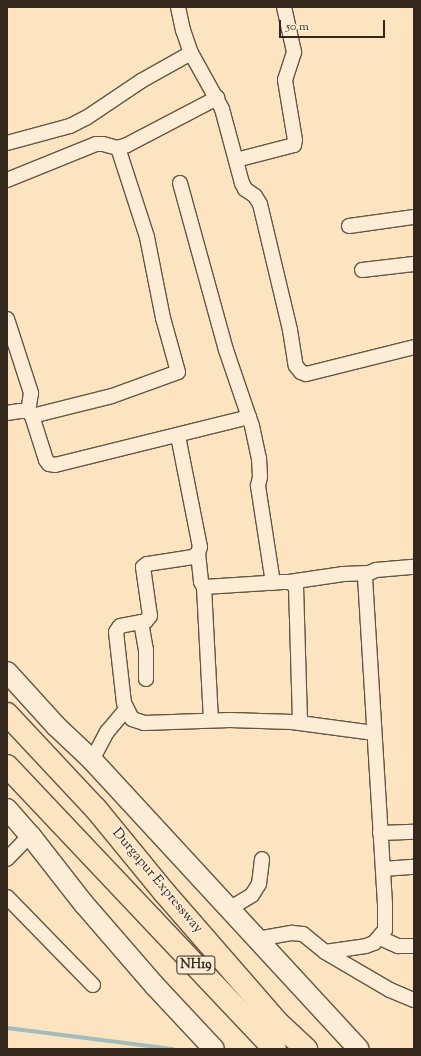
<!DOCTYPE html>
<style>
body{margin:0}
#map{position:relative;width:421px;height:1056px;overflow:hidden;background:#fce4c0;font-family:"Sorts Mill Goudy",serif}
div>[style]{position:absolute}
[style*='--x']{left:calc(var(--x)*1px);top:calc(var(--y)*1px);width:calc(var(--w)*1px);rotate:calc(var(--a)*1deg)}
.stream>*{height:4px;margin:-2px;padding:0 2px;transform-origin:2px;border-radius:2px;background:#a3bcbc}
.roads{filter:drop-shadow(1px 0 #645644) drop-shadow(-1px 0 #645644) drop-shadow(0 1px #645644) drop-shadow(0 -1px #645644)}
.street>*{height:14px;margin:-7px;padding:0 7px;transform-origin:7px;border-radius:7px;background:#fdedd6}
.secondary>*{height:20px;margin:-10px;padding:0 10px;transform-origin:10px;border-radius:10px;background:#fdedd6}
.highway>*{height:22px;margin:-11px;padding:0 11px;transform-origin:11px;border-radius:11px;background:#fce4c0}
span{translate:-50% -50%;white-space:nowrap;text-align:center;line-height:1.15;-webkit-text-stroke:4px #fdedd6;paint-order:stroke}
.shield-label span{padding:1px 3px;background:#fdedd6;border:1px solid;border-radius:3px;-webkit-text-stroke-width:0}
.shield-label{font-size:13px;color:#32271a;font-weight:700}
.street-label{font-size:14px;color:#32271a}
.frame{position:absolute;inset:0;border:8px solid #32271a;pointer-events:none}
.scale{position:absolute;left:279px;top:20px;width:106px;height:18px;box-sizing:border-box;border:2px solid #32271a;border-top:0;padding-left:5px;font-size:12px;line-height:14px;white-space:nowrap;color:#32271a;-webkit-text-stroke:3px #fdedd6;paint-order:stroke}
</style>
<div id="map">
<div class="stream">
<div style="--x:7;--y:1028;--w:167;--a:7.2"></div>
</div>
<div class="roads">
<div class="street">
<div style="--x:178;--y:7;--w:24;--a:78"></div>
<div style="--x:183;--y:30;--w:24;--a:71"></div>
<div style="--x:191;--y:53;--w:64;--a:61"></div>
<div style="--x:222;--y:109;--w:77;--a:74.9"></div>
<div style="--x:242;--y:183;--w:7;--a:63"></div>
<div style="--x:245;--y:189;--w:12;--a:35"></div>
<div style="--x:255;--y:196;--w:9;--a:58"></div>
<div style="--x:260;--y:204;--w:130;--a:76.6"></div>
<div style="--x:290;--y:330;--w:36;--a:81"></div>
<div style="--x:296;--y:366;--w:8;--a:50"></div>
<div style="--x:301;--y:372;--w:5;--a:22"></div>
<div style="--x:306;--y:374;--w:111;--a:-14"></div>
<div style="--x:7;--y:143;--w:65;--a:-15.1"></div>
<div style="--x:70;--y:126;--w:18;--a:-27"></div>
<div style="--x:86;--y:118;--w:66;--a:-33.9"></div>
<div style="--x:141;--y:81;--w:57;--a:-29.2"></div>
<div style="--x:236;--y:160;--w:60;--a:-14.5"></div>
<div style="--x:294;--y:145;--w:5;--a:-79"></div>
<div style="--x:295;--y:140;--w:61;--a:-99.5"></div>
<div style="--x:285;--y:80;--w:29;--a:-72"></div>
<div style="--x:294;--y:52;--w:46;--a:-102.5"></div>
<div style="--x:7;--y:180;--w:96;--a:-22"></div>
<div style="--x:96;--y:144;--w:7;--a:0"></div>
<div style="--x:103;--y:144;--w:16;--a:15"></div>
<div style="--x:118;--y:148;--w:9;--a:-18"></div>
<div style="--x:127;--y:145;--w:102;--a:-27.6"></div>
<div style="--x:180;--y:183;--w:173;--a:74.6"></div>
<div style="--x:226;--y:350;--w:80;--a:71.1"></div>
<div style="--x:252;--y:426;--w:33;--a:78"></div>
<div style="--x:259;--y:458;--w:19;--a:87"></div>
<div style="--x:260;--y:477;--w:9;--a:103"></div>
<div style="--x:258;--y:486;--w:98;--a:81.2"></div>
<div style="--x:349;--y:226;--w:66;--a:-7.9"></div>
<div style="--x:362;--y:270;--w:52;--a:-6.6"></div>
<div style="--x:7;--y:319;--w:78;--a:72"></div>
<div style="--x:31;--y:393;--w:18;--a:99"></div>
<div style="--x:7;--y:413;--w:13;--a:-9"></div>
<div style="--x:20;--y:411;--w:8;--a:0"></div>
<div style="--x:28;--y:411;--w:6;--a:51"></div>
<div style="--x:32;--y:416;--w:46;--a:72.3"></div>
<div style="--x:46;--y:460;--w:5;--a:53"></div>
<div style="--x:49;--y:464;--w:6;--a:9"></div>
<div style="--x:55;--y:465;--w:200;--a:-13.9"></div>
<div style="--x:32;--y:416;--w:82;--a:-14"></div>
<div style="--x:112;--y:396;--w:70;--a:-20"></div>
<div style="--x:178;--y:372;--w:56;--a:-105.5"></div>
<div style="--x:163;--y:318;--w:83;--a:-101.2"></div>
<div style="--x:147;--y:237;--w:94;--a:-108"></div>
<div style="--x:178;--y:436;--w:113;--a:78.8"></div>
<div style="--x:200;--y:547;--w:6;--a:108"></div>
<div style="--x:198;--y:553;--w:6;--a:141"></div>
<div style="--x:193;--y:557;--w:47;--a:171.3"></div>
<div style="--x:147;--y:564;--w:5;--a:143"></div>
<div style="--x:143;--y:567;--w:49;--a:81.9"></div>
<div style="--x:150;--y:616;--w:6;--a:129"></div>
<div style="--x:146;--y:621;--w:26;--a:169"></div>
<div style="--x:120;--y:626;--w:7;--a:124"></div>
<div style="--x:116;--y:632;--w:71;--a:83.6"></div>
<div style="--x:124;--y:703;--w:18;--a:63"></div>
<div style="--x:132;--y:719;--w:13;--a:18"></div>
<div style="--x:144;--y:723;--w:86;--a:-2"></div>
<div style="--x:230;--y:720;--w:62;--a:1.8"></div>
<div style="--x:292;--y:722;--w:83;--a:7.6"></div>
<div style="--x:198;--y:553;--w:29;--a:84"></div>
<div style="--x:201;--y:582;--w:6;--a:59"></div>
<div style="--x:204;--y:587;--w:79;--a:-3.6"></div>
<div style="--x:283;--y:582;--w:6;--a:0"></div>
<div style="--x:289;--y:582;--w:8;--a:30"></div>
<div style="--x:296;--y:586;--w:137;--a:88.3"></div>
<div style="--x:289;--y:582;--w:55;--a:-8.4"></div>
<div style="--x:343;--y:574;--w:26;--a:-2"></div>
<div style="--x:204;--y:587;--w:133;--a:87"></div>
<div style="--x:141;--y:622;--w:28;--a:80"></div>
<div style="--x:146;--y:650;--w:29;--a:90"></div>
<div style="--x:92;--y:760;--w:32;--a:-62"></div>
<div style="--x:107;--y:732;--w:30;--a:-50"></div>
<div style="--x:380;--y:833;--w:34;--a:-2"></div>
<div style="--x:7;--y:859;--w:33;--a:-46"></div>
<div style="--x:383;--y:869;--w:31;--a:-4"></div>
<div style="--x:7;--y:897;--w:123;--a:45.7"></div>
<div style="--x:229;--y:909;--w:27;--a:-31"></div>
<div style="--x:252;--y:895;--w:13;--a:-58"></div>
<div style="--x:259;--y:884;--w:25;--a:-83"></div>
<div style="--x:380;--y:938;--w:20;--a:24"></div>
<div style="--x:398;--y:946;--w:16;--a:0"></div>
<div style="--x:257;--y:939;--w:36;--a:-10"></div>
<div style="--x:292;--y:933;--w:11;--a:5"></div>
<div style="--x:303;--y:934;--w:28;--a:39"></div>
<div style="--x:325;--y:952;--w:75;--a:30.3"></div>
<div style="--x:390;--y:990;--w:26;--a:23"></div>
<div style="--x:325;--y:952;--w:41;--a:-8.3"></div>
<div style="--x:366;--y:946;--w:9;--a:-21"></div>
<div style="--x:374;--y:943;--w:17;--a:-50"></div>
<div style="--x:385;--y:930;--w:26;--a:-90"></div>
<div style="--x:385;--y:904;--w:328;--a:-93.5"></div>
<div style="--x:365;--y:577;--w:4;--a:-56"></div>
<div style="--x:367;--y:574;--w:10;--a:-24"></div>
<div style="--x:376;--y:570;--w:38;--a:-5"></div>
</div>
<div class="secondary">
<div style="--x:7;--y:672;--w:73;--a:47.8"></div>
<div style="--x:56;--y:726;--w:50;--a:43.4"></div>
<div style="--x:92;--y:760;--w:393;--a:47.3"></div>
<div style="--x:7;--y:809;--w:35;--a:49"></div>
<div style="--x:30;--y:835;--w:88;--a:52"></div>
<div style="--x:84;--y:904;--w:108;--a:49.1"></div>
<div style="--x:155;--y:986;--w:86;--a:46.9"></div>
</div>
<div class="highway">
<div style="--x:7;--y:714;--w:130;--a:46.9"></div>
<div style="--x:96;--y:809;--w:107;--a:50.7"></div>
<div style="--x:164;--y:892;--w:172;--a:49"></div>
<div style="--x:277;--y:1022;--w:40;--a:43"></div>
<div style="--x:7;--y:766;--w:390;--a:46.6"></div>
</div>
</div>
<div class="shield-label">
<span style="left:196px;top:965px">NH19</span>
</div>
<div class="street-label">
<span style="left:157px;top:881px;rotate:50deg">Durgapur Expressway</span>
</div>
<div class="frame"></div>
<div class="scale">50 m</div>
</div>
